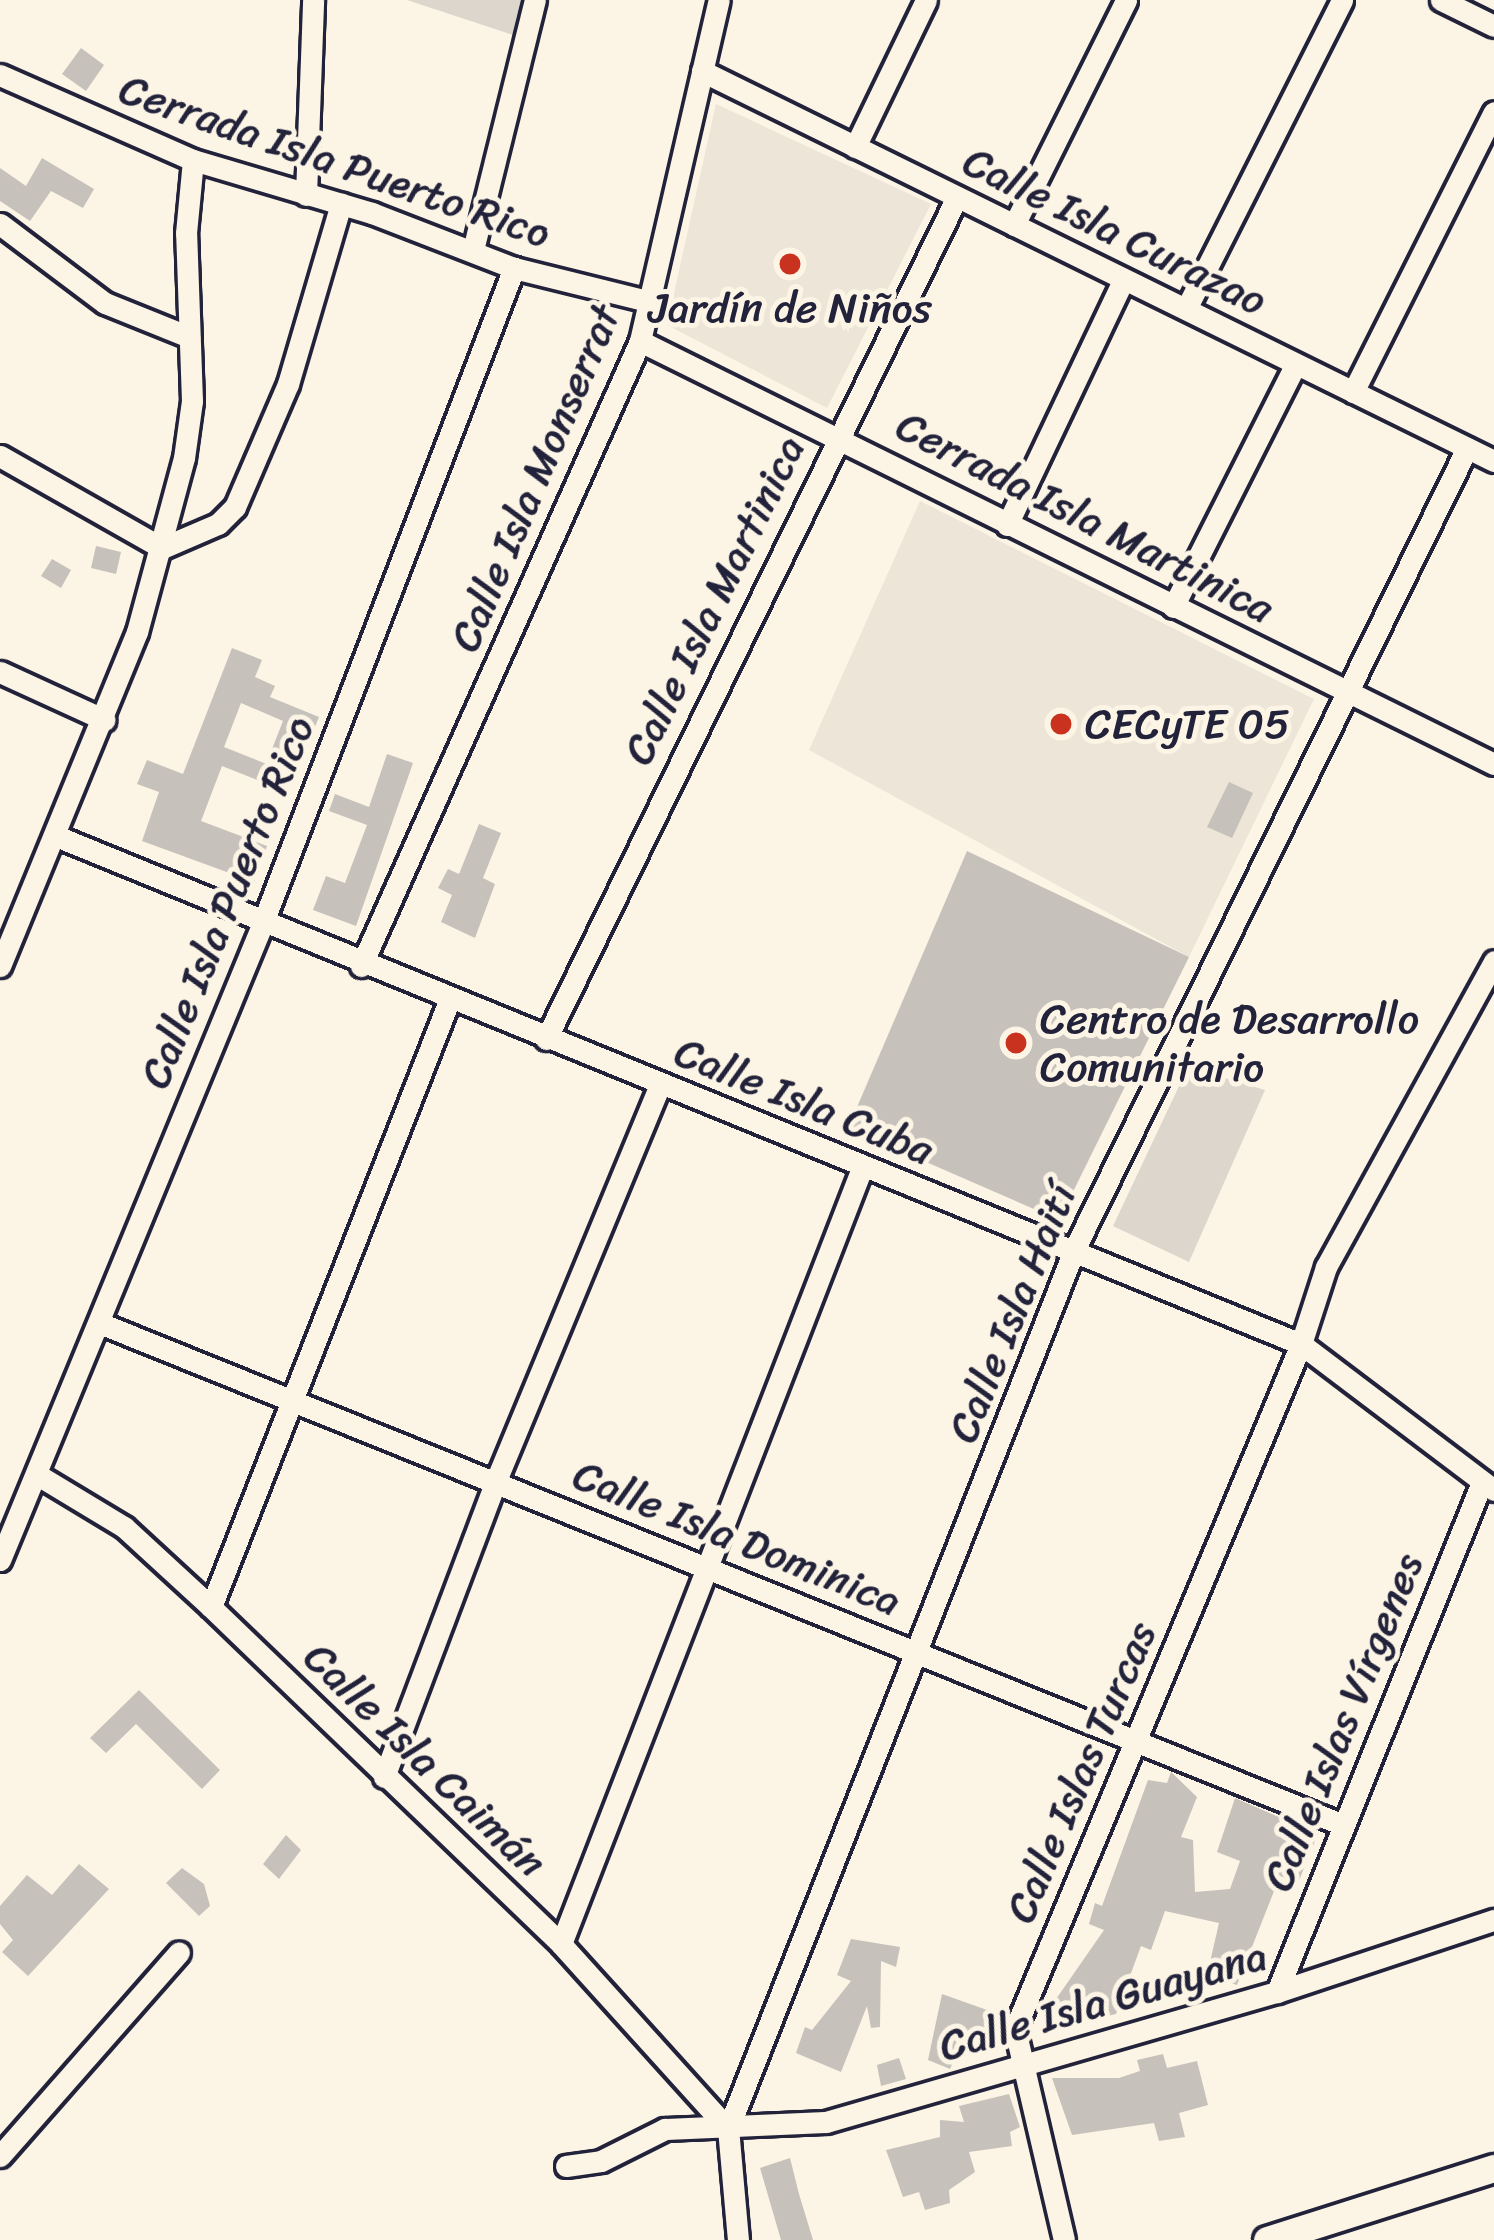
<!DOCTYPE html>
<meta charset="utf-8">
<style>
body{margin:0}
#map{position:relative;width:1494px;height:2240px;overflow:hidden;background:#fcf5e5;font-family:Sriracha,sans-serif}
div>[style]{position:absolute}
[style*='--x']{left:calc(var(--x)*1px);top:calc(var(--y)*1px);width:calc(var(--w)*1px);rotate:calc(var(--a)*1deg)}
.built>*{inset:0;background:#ece5d8}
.green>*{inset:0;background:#dcd6cc}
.building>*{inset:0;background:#c6c1bb}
.roads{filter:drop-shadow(3px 0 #22223b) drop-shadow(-3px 0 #22223b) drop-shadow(0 3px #22223b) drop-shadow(0 -3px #22223b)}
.minor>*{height:21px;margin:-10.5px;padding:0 10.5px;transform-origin:10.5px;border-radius:10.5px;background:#fcf5e5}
.tertiary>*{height:27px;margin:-13.5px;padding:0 13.5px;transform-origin:13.5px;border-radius:13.5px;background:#fcf5e5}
.dots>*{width:33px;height:33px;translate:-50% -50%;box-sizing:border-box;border:6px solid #fcf5e5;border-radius:50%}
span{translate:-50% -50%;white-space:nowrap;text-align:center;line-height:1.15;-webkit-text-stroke:10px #fcf5e5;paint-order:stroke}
.street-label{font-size:42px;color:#22223b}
.poi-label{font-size:42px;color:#22223b}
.left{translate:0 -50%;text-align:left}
</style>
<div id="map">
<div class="built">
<div style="clip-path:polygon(716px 104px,931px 204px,827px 408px,667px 325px)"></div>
<div style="clip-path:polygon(920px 501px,1314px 699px,1189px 957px,809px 750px)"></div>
</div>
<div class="green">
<div style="clip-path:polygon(407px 0,527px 0,519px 37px)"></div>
<div style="clip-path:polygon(1188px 1067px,1265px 1090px,1189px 1262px,1113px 1226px)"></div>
</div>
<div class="building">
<div style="clip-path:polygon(81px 48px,104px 65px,86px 91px,62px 74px)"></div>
<div style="clip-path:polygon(42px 158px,94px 189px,83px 208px,51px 191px,30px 221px,0 201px,0 168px,26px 186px)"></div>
<div style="clip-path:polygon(96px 546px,121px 552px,116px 574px,91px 568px)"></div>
<div style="clip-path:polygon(52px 559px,71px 570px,61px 588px,41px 576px)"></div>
<div style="clip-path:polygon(232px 648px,262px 660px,255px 677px,275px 686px,270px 697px,319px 717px,301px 761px,272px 749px,283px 721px,241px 703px,224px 747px,269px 765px,262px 782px,222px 766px,201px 821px,267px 846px,254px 882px,142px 841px,159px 792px,137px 784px,147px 760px,183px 774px)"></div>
<div style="clip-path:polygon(387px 754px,413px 763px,356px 926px,313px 910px,326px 876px,345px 883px,367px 825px,329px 811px,335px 794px,369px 807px)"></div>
<div style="clip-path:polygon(1229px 782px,1253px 793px,1232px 838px,1207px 827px)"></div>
<div style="clip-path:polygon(479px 824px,501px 833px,483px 878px,495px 884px,475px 938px,441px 922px,452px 895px,438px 888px,448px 869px,459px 874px)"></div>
<div style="clip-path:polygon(967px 851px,1189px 957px,1059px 1220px,848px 1128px)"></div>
<div style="clip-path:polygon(139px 1690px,220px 1770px,202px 1789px,136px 1724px,106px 1753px,90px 1738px)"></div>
<div style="clip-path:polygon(1171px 1772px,1197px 1797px,1181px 1837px,1193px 1840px,1195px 1892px,1230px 1889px,1240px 1861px,1217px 1852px,1235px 1798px,1318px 1834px,1298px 1883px,1280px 1876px,1237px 1985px,1207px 1975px,1219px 1923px,1165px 1911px,1151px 1950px,1141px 1946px,1116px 2014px,1094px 2019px,1054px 2002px,1104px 1930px,1089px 1924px,1095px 1903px,1102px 1906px,1148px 1780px,1167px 1783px)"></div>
<div style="clip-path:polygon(286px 1835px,301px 1850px,279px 1879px,263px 1864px)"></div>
<div style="clip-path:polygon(79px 1864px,109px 1889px,28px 1976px,2px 1952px,13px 1940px,0 1924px,0 1906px,27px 1875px,52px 1895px)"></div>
<div style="clip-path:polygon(182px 1868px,204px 1884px,210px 1906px,199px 1916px,166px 1883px)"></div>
<div style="clip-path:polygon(851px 1939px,900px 1947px,896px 1967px,881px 1961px,880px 2027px,871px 2028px,867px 2006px,841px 2072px,796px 2053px,805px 2027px,812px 2030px,851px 1981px,837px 1975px)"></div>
<div style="clip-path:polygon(942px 1994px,1004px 2016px,999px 2041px,993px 2037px,988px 2051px,962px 2041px,950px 2069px,928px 2060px)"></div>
<div style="clip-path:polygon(1163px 2054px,1167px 2068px,1197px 2061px,1208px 2105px,1179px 2113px,1185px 2137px,1159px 2141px,1154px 2123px,1072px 2135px,1052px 2078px,1119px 2078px,1140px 2071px,1137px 2060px)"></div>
<div style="clip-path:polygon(899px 2058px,906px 2079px,881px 2086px,877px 2065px)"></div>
<div style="clip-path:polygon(1009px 2094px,1020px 2127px,1010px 2132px,1012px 2146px,969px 2152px,975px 2172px,949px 2190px,950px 2203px,925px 2210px,919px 2192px,903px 2197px,886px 2150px,940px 2137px,940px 2120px,964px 2122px,959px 2106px)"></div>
<div style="clip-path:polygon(790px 2158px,799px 2194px,813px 2240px,781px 2240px,760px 2168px)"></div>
</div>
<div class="roads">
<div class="minor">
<div style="--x:1441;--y:0;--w:59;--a:26.1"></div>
<div style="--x:702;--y:71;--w:883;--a:26.22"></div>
<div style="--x:0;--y:75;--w:211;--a:23.8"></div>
<div style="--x:193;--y:160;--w:187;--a:16.5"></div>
<div style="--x:372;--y:213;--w:152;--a:21.2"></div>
<div style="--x:514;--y:268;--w:141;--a:13.9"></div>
<div style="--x:855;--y:147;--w:163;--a:-64.2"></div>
<div style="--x:306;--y:195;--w:195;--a:-87.9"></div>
<div style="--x:0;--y:224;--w:131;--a:37"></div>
<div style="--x:105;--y:303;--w:91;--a:22"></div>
<div style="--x:1014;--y:225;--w:251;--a:-63.5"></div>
<div style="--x:473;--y:250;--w:258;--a:-76.1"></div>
<div style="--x:1186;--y:309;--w:346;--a:-63.2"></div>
<div style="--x:640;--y:341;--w:953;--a:26.35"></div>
<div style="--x:1353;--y:392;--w:313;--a:-63.3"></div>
<div style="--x:0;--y:456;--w:186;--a:29.6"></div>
<div style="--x:1007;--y:525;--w:272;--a:-64.6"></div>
<div style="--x:162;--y:548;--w:61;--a:-23.2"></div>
<div style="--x:218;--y:524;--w:24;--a:-45"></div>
<div style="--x:235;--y:507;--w:134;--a:-66.7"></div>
<div style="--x:288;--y:384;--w:188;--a:-73.6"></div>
<div style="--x:1173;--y:607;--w:272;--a:-63.2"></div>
<div style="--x:0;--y:672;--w:115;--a:24.6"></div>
<div style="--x:56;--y:836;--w:1345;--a:22.2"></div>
<div style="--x:1301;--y:1344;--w:242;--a:37.1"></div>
<div style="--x:0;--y:966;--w:361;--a:-67.7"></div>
<div style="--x:137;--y:632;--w:180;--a:-74.9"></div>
<div style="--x:184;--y:458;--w:58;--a:-82"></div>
<div style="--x:192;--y:401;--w:168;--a:-92"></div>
<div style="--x:186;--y:233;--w:73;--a:-84.5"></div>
<div style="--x:361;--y:966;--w:684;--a:-65.94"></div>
<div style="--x:640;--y:341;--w:350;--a:-77"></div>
<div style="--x:546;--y:1039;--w:937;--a:-63.98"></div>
<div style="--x:102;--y:1324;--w:1338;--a:21.98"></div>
<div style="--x:41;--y:1477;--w:97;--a:31.1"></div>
<div style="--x:124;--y:1527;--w:118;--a:42.6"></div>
<div style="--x:211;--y:1607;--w:486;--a:43.9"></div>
<div style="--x:561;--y:1944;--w:249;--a:47.9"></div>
<div style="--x:0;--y:1560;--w:687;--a:-67.58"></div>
<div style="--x:262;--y:925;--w:704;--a:-69.02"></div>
<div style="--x:211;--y:1607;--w:651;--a:-68.56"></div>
<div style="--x:384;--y:1777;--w:314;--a:-69.3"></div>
<div style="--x:495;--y:1483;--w:431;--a:-67.5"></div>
<div style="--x:561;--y:1944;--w:832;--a:-68.8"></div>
<div style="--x:1277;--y:1992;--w:550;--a:-68.1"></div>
<div style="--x:0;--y:2156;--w:271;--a:-48.7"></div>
<div style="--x:566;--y:2166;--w:35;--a:-8"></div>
<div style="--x:601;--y:2161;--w:72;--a:-26.6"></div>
<div style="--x:665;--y:2129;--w:161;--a:-2.5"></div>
<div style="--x:826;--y:2122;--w:469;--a:-16.1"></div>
<div style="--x:1277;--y:1992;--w:229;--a:-18.4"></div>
<div style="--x:738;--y:2240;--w:111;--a:-95.1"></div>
<div style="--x:728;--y:2129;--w:945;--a:-68.51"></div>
<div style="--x:1074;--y:1250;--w:893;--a:-63.89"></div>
<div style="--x:1064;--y:2240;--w:217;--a:-103.1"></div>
<div style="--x:1015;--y:2029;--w:742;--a:-67.34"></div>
<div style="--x:1301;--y:1344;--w:81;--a:-72"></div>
<div style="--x:1326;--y:1267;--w:349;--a:-61.2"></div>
</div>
<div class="tertiary">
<div style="--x:1267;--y:2240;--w:238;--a:-17.6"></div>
</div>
</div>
<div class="dots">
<div style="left:790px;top:264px;background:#c8321e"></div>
<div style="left:1061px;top:724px;background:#c8321e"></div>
<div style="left:1016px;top:1043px;background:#c8321e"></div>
</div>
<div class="street-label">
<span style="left:335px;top:161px;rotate:19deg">Cerrada Isla Puerto Rico</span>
<span style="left:1115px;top:231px;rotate:26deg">Calle Isla Curazao</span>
<span style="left:535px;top:478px;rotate:-67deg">Calle Isla Monserrat</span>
<span style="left:1085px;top:517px;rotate:27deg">Cerrada Isla Martinica</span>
<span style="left:714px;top:600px;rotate:-64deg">Calle Isla Martinica</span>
<span style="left:227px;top:902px;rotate:-68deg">Calle Isla Puerto Rico</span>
<span style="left:804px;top:1101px;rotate:22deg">Calle Isla Cuba</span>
<span style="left:1012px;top:1313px;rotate:-68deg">Calle Isla Haití</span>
<span style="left:737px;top:1538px;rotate:22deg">Calle Isla Dominica</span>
<span style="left:1343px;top:1722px;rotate:-68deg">Calle Islas Vírgenes</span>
<span style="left:425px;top:1760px;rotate:44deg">Calle Isla Caimán</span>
<span style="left:1081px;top:1772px;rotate:-67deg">Calle Islas Turcas</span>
<span style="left:1103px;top:2001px;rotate:-16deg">Calle Isla Guayana</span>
</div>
<div class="poi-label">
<span style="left:790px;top:308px">Jardín de Niños</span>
<span class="left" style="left:1085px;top:724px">CECyTE 05</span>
<span class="left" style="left:1040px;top:1043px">Centro de Desarrollo<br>Comunitario</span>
</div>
</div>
